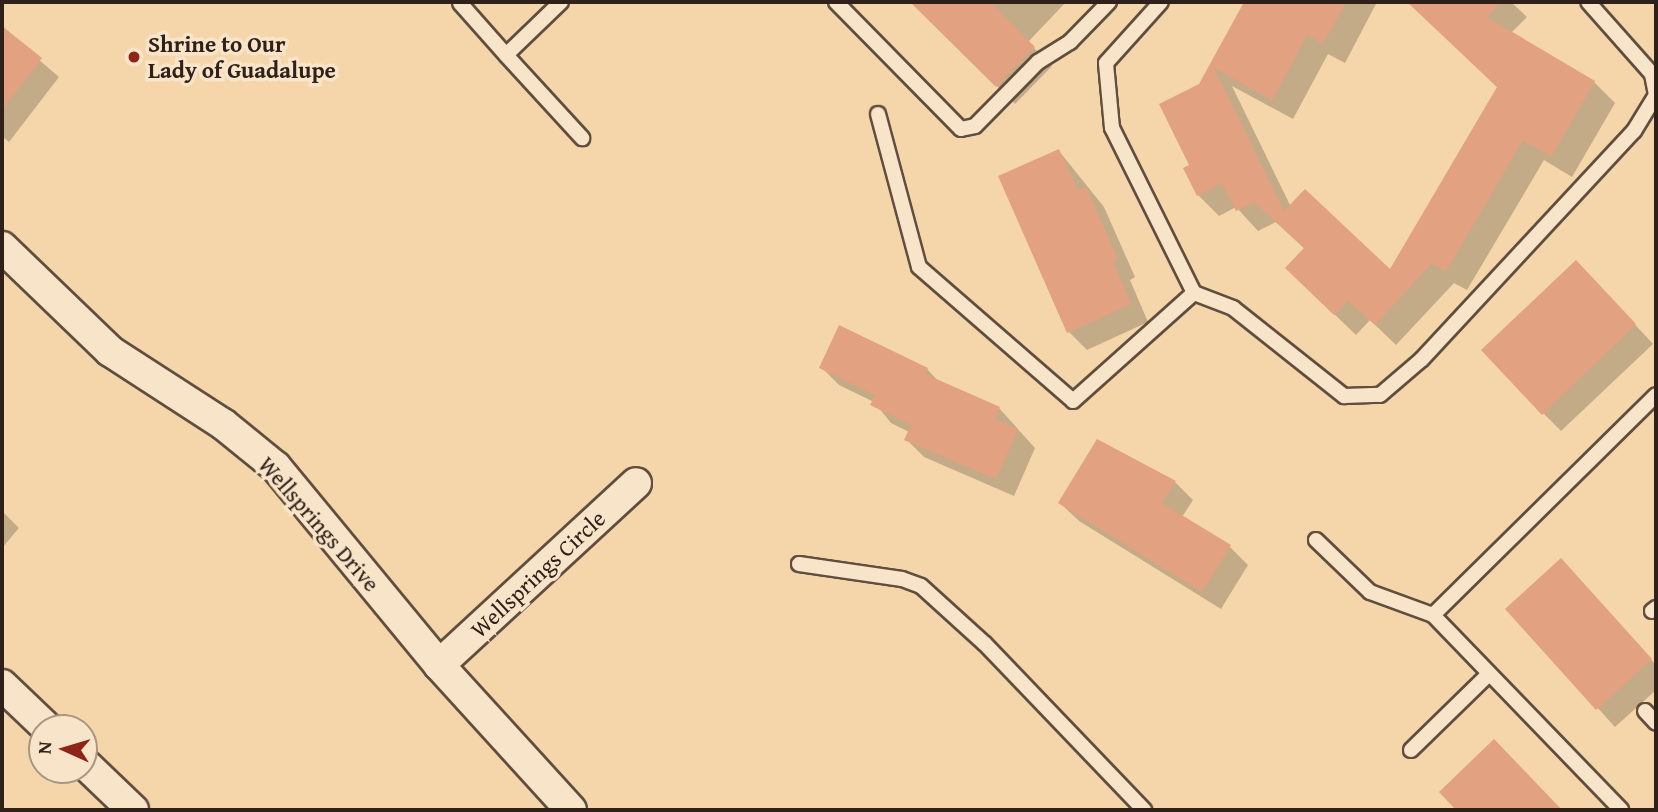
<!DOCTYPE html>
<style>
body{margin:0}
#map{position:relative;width:1658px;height:812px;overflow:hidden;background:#f5d6aa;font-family:"Gentium Book Plus",serif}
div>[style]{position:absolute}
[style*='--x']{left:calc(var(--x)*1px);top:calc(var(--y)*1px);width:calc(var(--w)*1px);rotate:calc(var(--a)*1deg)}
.shadow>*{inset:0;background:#0003}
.building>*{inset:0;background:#e2a180}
.roads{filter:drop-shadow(2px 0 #604e3e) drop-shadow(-2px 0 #604e3e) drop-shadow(0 2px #604e3e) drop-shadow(0 -2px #604e3e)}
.service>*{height:14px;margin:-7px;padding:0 7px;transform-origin:7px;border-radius:7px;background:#f8e4c8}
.minor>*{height:30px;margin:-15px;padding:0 15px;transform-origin:15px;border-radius:15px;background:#f8e4c8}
.dots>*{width:19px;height:19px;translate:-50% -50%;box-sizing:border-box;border:4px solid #f8e4c8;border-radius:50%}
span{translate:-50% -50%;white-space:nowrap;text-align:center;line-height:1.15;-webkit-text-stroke:7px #f8e4c8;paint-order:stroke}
.poi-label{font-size:23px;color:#2f201a;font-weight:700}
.left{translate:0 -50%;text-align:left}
.street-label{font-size:23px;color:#2f201a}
.frame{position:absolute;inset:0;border:4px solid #2f201a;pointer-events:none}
.north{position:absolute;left:28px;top:714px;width:70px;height:70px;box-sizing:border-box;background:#f8e4c8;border:2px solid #a89682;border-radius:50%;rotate:274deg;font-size:19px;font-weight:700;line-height:28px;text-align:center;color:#2f201a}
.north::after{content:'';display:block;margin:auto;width:24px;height:32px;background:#8f2418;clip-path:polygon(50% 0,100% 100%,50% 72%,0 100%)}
</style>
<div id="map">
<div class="shadow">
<div style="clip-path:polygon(924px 2px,1066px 2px,1028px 42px,1052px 66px,1015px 104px,918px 7px)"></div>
<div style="clip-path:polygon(1246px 2px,1258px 2px,1273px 10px,1277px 2px,1377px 2px,1345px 63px,1328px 54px,1293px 119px,1232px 86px,1291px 207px,1391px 272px,1498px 88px,1409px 2px,1511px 2px,1527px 17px,1511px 33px,1594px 82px,1615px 103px,1572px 177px,1544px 160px,1467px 290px,1454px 283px,1396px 345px,1370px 320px,1356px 335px,1308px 289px,1305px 249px,1276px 222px,1258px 231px,1236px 207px,1219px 216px,1198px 195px,1191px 166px,1201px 86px)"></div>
<div style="clip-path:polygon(2px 28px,59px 77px,9px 142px,2px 136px)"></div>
<div style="clip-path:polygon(1059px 151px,1104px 207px,1135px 277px,1130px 280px,1148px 322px,1087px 350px,1069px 332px)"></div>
<div style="clip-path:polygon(1594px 280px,1653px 344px,1561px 431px,1543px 413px)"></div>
<div style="clip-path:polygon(821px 367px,927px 369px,939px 382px,999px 408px,1035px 448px,1014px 496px,924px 457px,906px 439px,909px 432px,891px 423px,874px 402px,839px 385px)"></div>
<div style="clip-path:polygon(1175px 482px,1193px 500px,1182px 517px,1230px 547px,1248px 565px,1221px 609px,1079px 521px,1060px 503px)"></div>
<div style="clip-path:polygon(2px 511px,19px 528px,2px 548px)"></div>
<div style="clip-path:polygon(1561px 560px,1656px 665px,1656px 690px,1615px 727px,1508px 609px)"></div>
<div style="clip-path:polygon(1517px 764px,1561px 810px,1458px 810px,1441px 792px)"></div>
</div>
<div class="building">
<div style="clip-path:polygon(910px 2px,990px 2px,1035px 47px,996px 87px)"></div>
<div style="clip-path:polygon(1244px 2px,1346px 2px,1323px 44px,1307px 35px,1272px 100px,1214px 68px,1284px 211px,1305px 189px,1390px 269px,1497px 87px,1407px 2px,1501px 2px,1487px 17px,1595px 81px,1551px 157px,1523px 140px,1446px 271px,1432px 263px,1375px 325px,1348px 301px,1334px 315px,1285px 268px,1304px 248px,1254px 202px,1236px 211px,1222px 183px,1197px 196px,1183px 168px,1189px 165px,1159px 104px,1199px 84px)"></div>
<div style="clip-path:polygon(2px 26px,42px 58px,2px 110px)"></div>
<div style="clip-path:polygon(1059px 149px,1078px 190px,1086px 187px,1118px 259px,1113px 262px,1131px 304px,1067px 333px,998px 176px)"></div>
<div style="clip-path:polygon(1576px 260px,1636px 324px,1542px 415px,1481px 350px)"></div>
<div style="clip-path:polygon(839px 325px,928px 368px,925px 374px,1000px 407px,995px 419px,1018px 429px,996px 479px,904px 440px,911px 425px,870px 405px,875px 395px,819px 368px)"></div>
<div style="clip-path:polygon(1097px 439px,1176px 481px,1162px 503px,1231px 545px,1202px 592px,1058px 503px)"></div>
<div style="clip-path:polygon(1561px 558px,1652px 659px,1596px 710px,1505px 609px)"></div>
<div style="clip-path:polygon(1494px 739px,1562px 810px,1456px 810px,1439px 792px)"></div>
</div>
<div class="roads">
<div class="service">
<div style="--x:561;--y:2;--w:76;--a:136.1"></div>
<div style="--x:506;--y:55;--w:113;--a:47.5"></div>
<div style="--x:836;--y:2;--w:178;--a:45.5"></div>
<div style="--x:961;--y:129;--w:14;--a:-12"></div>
<div style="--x:975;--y:126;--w:90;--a:-45.5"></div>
<div style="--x:1038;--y:62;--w:38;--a:-32"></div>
<div style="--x:1070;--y:42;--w:56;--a:-45.7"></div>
<div style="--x:460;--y:3;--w:69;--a:48.5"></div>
<div style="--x:878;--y:114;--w:158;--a:75"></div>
<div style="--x:919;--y:267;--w:204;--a:41"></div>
<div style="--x:1073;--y:401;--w:162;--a:-41.8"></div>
<div style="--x:1194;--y:293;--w:184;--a:-116.4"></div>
<div style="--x:1112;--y:128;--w:65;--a:-95.3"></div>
<div style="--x:1106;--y:63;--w:82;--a:-48"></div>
<div style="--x:1194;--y:293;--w:42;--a:21"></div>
<div style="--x:1233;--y:308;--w:142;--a:38.4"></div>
<div style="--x:1344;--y:396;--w:36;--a:-2"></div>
<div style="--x:1380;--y:395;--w:55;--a:-40.6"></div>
<div style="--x:1422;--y:359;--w:311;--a:-47.1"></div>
<div style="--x:1634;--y:131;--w:42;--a:-58.6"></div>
<div style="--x:1656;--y:95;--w:21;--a:-101"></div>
<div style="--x:1652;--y:74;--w:96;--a:-131.6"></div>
<div style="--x:1316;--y:540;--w:75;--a:43.9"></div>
<div style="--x:1370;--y:592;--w:67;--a:20.1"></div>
<div style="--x:1433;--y:615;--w:271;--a:46"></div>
<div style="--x:799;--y:564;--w:104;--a:8.3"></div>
<div style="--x:902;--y:579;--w:20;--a:20"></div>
<div style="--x:921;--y:586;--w:86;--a:42.2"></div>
<div style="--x:985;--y:644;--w:230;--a:46.2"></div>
<div style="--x:1652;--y:611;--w:5;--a:-37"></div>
<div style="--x:1433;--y:615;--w:313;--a:-44.6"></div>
<div style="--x:1645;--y:711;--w:16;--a:47"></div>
<div style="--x:1411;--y:750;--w:109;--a:-44.3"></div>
</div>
<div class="minor">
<div style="--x:2;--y:247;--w:150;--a:43.9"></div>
<div style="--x:110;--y:351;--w:135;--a:32.9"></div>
<div style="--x:223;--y:424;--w:68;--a:39.1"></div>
<div style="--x:276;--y:467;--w:256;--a:50.5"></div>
<div style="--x:439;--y:665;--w:196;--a:47.7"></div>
<div style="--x:439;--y:665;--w:268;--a:-42.7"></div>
<div style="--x:2;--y:685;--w:62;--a:43.7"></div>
<div style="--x:84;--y:763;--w:68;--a:43.8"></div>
</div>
</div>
<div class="dots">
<div style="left:134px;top:57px;background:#8f2418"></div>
</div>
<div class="poi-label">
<span class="left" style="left:148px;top:57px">Shrine to Our<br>Lady of Guadalupe</span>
</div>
<div class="street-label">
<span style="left:319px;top:524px;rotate:49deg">Wellsprings Drive</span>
<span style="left:538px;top:574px;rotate:-43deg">Wellsprings Circle</span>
</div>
<div class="frame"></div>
<div class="north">N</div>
</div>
